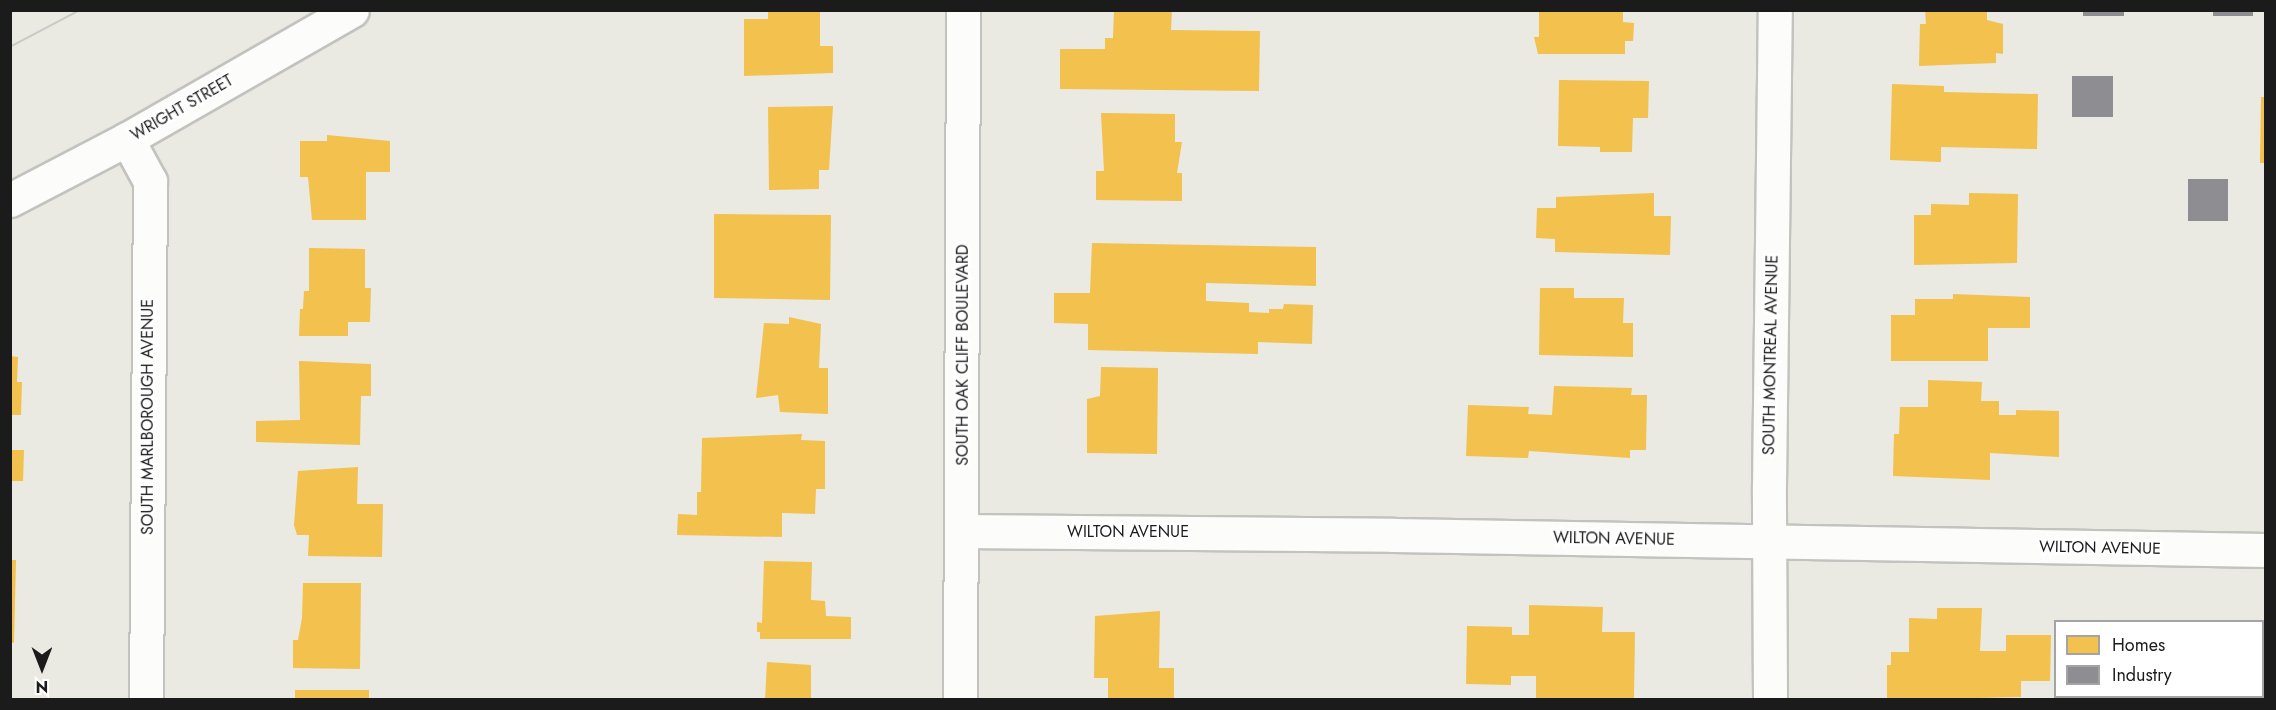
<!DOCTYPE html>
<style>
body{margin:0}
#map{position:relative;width:2276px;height:710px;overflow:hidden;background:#eae9e2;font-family:Jost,sans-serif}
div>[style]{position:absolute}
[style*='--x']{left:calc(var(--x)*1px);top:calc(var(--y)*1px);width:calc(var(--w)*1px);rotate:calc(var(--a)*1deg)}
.homes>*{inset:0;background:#f2c14e}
.industry>*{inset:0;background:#8d8d92}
.roads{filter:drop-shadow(2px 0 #c2c2bf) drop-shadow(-2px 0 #c2c2bf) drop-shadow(0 2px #c2c2bf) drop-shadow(0 -2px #c2c2bf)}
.minor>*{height:33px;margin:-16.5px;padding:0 16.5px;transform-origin:16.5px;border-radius:16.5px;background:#fcfcfb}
.tram>*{height:1.5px;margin:-0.75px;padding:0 0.75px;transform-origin:0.75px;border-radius:0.75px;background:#c9c9c8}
span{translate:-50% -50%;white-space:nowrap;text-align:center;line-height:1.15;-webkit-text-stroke:6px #fff;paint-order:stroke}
.street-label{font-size:16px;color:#1b1b1b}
.frame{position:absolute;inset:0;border:12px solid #1b1b1b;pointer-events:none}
.legend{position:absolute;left:2054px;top:620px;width:210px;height:78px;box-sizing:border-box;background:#fff;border:2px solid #a4a4a4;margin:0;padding:8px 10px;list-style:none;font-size:18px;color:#1b1b1b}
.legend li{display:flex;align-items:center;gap:12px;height:30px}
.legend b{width:30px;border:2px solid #a4a4a4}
.north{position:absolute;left:12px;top:638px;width:60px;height:60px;-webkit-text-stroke:4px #fff;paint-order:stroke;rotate:180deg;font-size:16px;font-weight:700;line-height:24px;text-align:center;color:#1b1b1b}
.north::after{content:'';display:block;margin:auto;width:21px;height:27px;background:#1b1b1b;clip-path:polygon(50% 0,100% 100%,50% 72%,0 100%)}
</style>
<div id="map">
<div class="homes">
<div style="clip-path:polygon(768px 10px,820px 10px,820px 46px,833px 46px,833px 73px,744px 76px,744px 19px,768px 19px)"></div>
<div style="clip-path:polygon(1114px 10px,1172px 10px,1171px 30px,1260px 31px,1259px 91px,1060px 89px,1060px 49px,1105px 49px,1105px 38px,1113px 38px)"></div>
<div style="clip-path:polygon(1539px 10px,1623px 10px,1623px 22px,1634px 23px,1633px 41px,1625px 41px,1625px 54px,1538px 54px,1534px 37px,1539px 37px)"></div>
<div style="clip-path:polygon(1925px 10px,1987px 10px,1987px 20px,2003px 24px,2003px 54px,1996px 53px,1996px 63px,1919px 66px,1920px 24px,1926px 24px)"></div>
<div style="clip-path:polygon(1559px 80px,1649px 81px,1648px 118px,1633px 118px,1632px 152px,1600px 152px,1600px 147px,1558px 146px)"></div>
<div style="clip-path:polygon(1892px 84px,1944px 86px,1944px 92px,2038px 94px,2037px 149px,1941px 147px,1941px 162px,1890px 160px)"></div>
<div style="clip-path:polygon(2261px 97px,2266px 97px,2266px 163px,2260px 163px)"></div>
<div style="clip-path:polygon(833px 106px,829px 170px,819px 170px,819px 189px,769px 190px,768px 107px)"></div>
<div style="clip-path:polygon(1101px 113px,1175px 114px,1175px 142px,1182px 142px,1177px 173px,1182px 173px,1182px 201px,1096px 200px,1096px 171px,1104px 171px)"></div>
<div style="clip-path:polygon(327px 135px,390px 141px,390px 172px,366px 172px,366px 220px,312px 220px,308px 177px,300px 177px,300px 141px,327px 141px)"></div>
<div style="clip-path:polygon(1654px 193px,1654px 216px,1671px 216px,1670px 255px,1555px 252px,1555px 239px,1536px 238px,1537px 208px,1556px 208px,1556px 197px)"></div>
<div style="clip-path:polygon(1969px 193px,2018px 194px,2017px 263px,1914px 265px,1914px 215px,1931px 215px,1931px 204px,1969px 205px)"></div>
<div style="clip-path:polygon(714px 214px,831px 215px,830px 300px,714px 298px)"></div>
<div style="clip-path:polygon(1092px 243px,1316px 247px,1316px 286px,1206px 283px,1206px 301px,1249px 303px,1249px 312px,1269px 313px,1269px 309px,1283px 309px,1284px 304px,1313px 305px,1312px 344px,1258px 342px,1258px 354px,1088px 350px,1088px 324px,1054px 323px,1054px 293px,1090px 293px)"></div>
<div style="clip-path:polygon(309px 248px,365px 249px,365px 288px,371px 288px,370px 322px,348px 322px,348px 336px,299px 336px,300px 309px,303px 309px,304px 291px,309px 291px)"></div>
<div style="clip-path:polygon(1540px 288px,1574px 288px,1574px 298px,1624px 298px,1623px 323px,1633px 323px,1633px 357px,1539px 355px)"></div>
<div style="clip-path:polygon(1953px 294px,2030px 297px,2030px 328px,1988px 328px,1988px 361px,1891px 361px,1891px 315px,1915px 315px,1915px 299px,1953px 299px)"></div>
<div style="clip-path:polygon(789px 317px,821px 324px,819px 368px,828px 368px,828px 414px,780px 412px,778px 395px,756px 398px,764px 323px,789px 324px)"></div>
<div style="clip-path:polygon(10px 356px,18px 357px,17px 382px,22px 382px,21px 415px,10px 415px)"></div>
<div style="clip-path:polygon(299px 361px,371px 364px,371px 396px,361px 396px,360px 445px,256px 442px,256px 421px,300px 420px)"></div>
<div style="clip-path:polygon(1101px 367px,1158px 368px,1157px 454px,1087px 453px,1087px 399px,1100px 396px)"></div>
<div style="clip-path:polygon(1928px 380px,1982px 382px,1981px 401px,1999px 401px,1999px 415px,2016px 415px,2016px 410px,2059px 411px,2059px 457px,1990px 453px,1990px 480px,1893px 476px,1894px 434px,1899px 434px,1900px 407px,1928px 407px)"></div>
<div style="clip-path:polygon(1554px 386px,1632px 388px,1631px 395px,1647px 395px,1646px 450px,1630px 450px,1630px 458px,1529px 451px,1528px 458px,1466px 456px,1468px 405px,1529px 407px,1528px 414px,1552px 415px)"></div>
<div style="clip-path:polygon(802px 434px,801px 440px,825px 441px,825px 489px,816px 489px,815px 514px,782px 513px,782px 537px,677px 535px,678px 514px,697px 515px,697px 492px,701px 492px,702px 438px)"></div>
<div style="clip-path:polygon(10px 450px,24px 450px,23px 481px,10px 481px)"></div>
<div style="clip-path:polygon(358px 467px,357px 504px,383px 504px,382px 557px,308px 556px,309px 535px,297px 535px,294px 525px,298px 471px)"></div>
<div style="clip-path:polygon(10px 560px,16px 560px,14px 643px,10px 642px)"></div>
<div style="clip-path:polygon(764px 561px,812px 562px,811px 600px,825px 601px,826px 616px,851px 617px,851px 639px,760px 639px,760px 632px,757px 632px,757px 622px,762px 623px)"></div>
<div style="clip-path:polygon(303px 583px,361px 583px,360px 669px,293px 668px,293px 640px,298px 640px,302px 618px)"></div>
<div style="clip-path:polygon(1529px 605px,1603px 607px,1602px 632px,1635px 632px,1634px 698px,1536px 700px,1536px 676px,1511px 676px,1511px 685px,1466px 684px,1467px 626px,1512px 627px,1512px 635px,1529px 635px)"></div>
<div style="clip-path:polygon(1937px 608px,1982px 608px,1980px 651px,2006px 651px,2006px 635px,2051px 635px,2050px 681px,2021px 681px,2021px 697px,1887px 700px,1887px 665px,1891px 665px,1891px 652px,1909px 652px,1909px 618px,1937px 619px)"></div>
<div style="clip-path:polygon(1160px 611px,1159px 668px,1174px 668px,1174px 700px,1108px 700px,1108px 678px,1094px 678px,1095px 616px)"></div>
<div style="clip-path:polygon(767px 662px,811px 665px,811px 700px,765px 700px)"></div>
<div style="clip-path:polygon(295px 690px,369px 690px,369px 700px,295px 700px)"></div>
</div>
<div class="industry">
<div style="clip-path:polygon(2083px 10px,2124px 10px,2124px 16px,2083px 16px)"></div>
<div style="clip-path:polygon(2213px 10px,2253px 10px,2253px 16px,2213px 16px)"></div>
<div style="clip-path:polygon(2072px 76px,2113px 76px,2113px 117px,2072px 117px)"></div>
<div style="clip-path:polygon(2188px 179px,2228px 179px,2228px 221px,2188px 221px)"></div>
</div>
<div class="roads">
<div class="minor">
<div style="--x:127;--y:139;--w:48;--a:61.3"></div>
<div style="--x:150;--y:181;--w:519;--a:90.44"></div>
<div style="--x:10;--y:200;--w:132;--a:-27.5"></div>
<div style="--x:127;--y:139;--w:259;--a:-29.8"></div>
<div style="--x:962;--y:531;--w:431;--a:0.5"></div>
<div style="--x:1393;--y:535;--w:873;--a:0.98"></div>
<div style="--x:960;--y:700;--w:690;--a:-89.75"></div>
<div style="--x:1770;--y:700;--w:214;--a:-90.3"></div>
<div style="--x:1769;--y:486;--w:476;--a:-89.3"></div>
</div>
</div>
<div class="tram">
<div style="--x:10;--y:13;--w:6;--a:-31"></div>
<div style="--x:10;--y:47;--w:79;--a:-27.9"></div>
</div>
<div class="street-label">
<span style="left:182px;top:108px;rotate:-30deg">WRIGHT STREET</span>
<span style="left:963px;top:355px;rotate:-90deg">SOUTH OAK CLIFF BOULEVARD</span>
<span style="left:1771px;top:355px;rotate:-89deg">SOUTH MONTREAL AVENUE</span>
<span style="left:148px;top:417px;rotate:-90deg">SOUTH MARLBOROUGH AVENUE</span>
<span style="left:1128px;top:532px">WILTON AVENUE</span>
<span style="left:1614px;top:539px;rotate:1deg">WILTON AVENUE</span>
<span style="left:2100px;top:548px;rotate:1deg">WILTON AVENUE</span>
</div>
<div class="frame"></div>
<ul class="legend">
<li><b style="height:16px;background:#f2c14e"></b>Homes</li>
<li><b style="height:16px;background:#8d8d92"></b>Industry</li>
</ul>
<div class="north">N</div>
</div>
